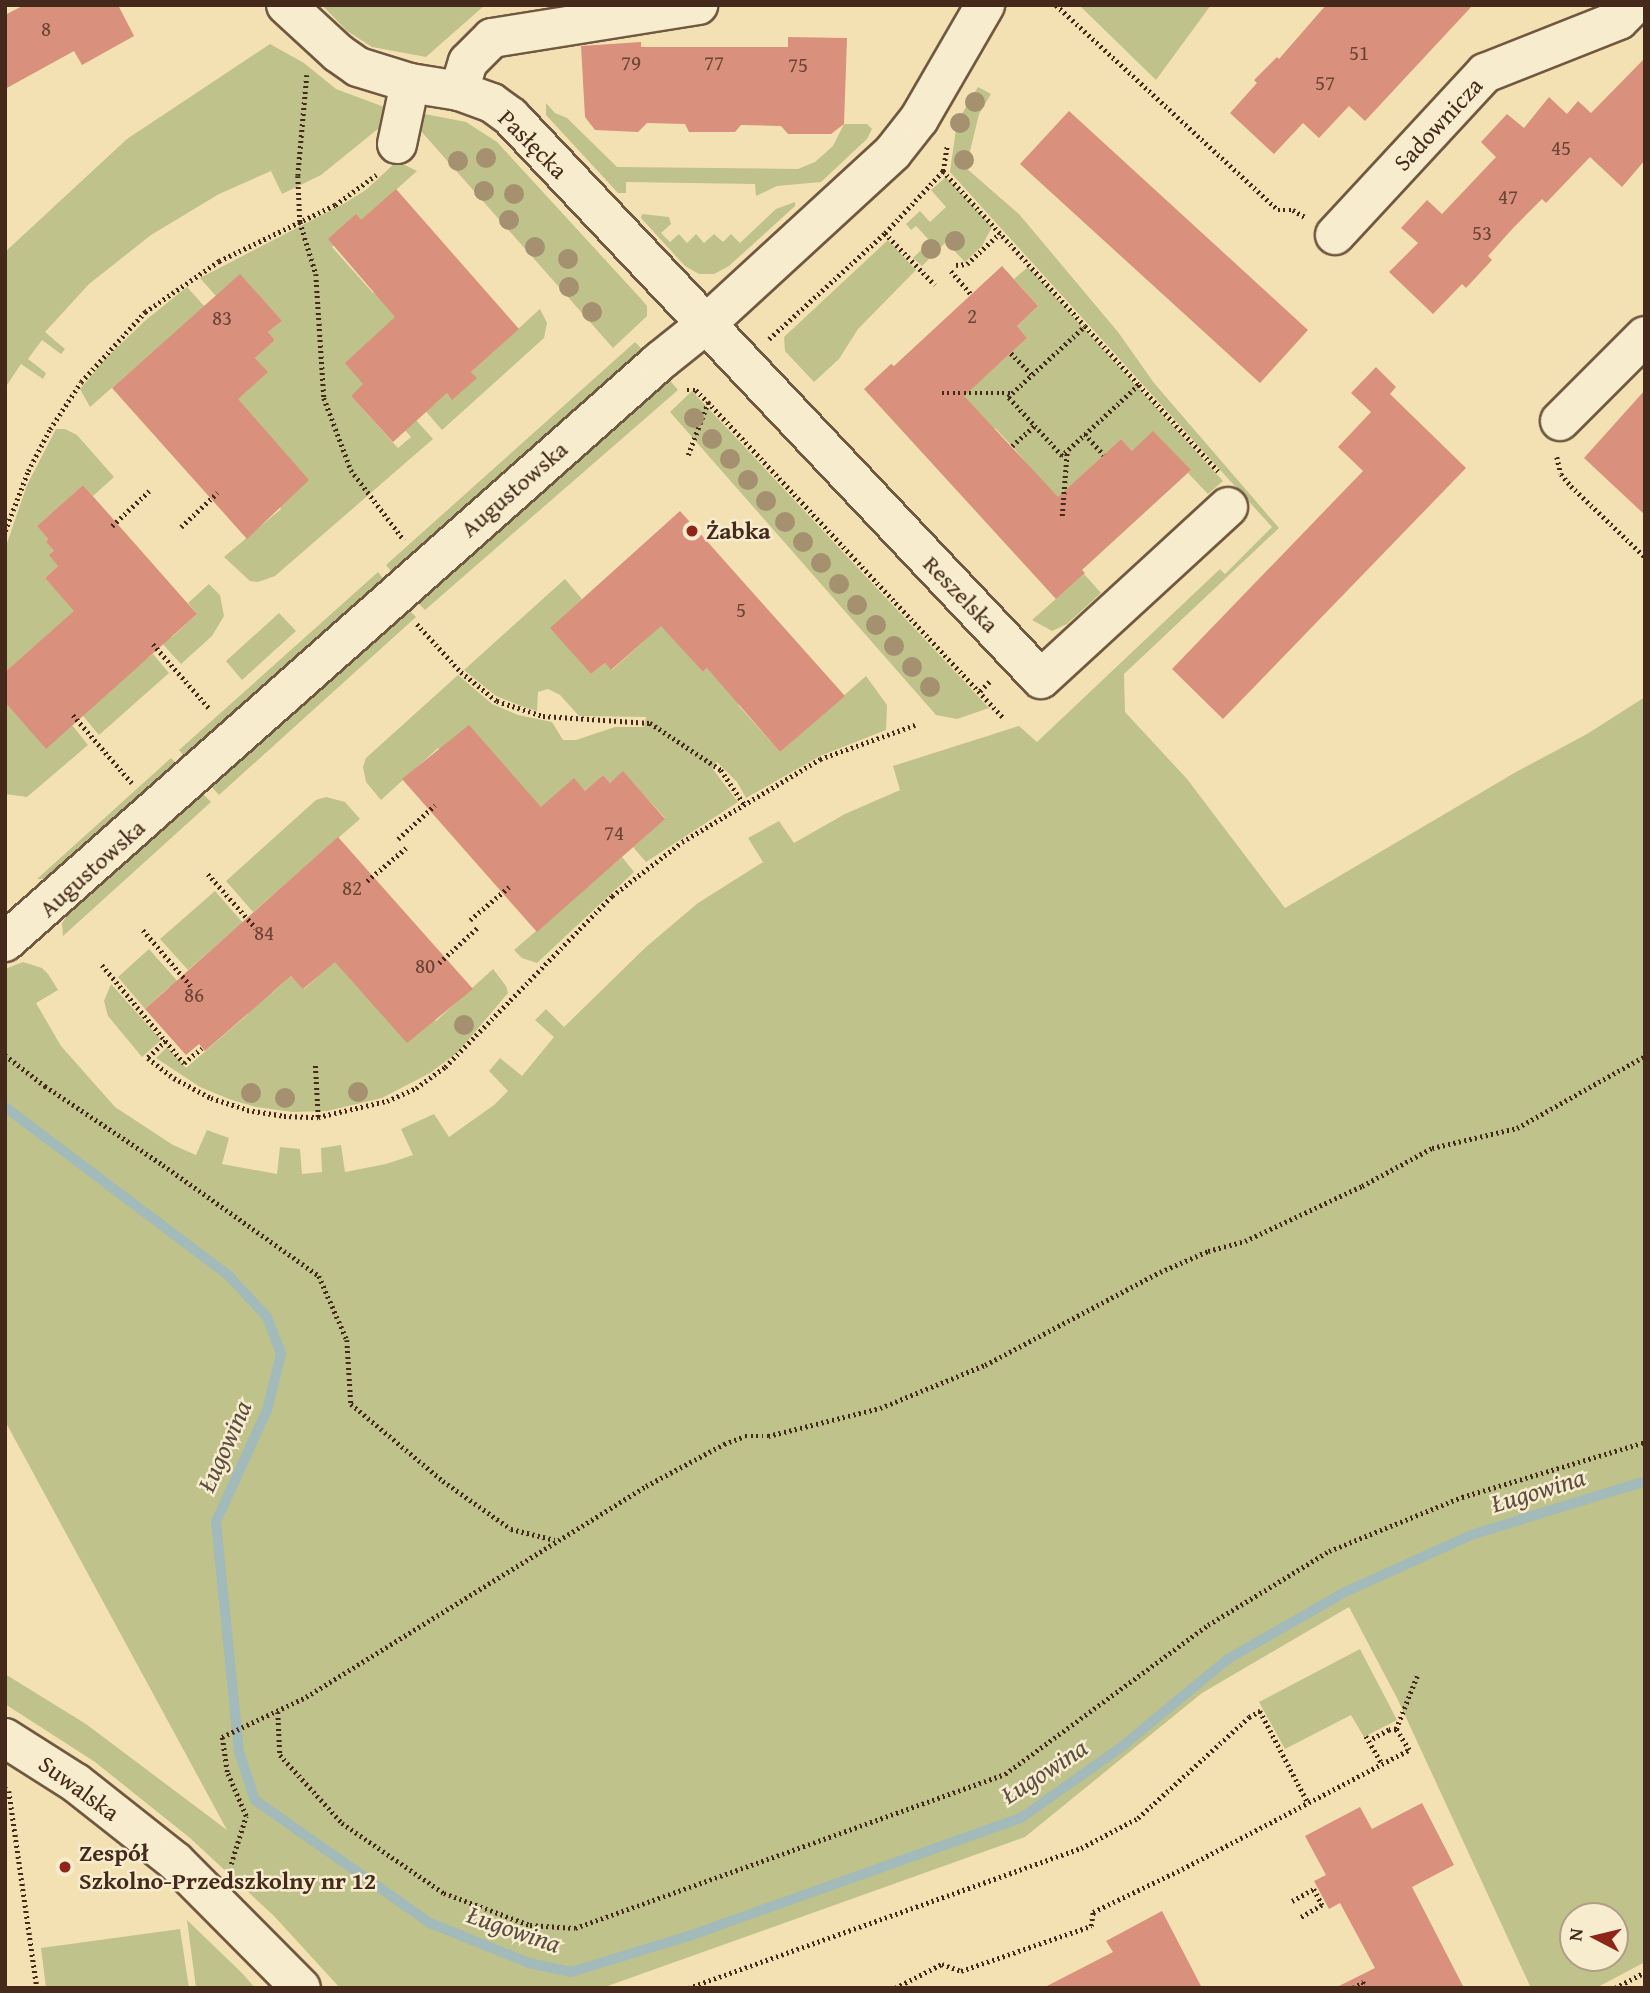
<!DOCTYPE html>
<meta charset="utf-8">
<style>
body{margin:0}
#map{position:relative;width:1650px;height:1993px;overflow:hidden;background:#f4e1b3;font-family:"Gentium Book Plus",serif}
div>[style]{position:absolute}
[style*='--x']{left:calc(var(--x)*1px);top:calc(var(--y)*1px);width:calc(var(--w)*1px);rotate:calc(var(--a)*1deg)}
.green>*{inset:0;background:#bfc28a}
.stream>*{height:10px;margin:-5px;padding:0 5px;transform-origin:5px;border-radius:5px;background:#a2bab9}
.building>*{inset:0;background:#d9907d}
.path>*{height:4.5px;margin-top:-2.25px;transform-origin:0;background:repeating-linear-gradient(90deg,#452a1b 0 2px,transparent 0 5.5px)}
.roads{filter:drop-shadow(2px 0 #715841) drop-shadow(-2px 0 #715841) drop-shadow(0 2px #715841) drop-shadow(0 -2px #715841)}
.minor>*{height:38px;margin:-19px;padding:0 19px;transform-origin:19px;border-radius:19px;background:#f8ecce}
.trees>*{width:20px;height:20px;margin:-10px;border-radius:50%;background:#a5916f}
.dots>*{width:19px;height:19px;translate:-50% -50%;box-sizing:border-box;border:4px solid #f8ecce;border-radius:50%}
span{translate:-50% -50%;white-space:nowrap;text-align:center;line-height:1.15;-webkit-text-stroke:5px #f8ecce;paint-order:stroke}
.number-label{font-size:21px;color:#6a4434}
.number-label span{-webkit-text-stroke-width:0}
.street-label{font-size:24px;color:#452a1b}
.poi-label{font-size:24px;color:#452a1b;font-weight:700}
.left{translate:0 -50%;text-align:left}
.water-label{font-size:26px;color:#5c4e42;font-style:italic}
.frame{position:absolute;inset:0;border:7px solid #452a1b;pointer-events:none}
.north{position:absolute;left:1559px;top:1902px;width:70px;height:70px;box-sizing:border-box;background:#f8ecce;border:2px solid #b09e86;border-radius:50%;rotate:277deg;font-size:19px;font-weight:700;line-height:28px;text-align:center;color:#452a1b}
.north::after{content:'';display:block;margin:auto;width:24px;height:32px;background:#8f2418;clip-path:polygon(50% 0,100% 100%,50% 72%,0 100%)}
</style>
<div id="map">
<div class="green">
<div style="clip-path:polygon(322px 5px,485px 5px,426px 57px,372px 47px,347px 31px)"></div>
<div style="clip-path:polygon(1079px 5px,1211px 5px,1156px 80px)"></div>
<div style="clip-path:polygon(270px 44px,304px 63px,336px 89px,387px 108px,384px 124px,321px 175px,282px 194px,271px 171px,219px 194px,151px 235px,89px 284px,45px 332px,65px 349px,61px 354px,42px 340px,28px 359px,46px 373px,43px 379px,21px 364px,5px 388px,5px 252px,127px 139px)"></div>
<div style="clip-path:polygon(evenodd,978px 87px,991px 94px,979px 114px,966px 168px,1019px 214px,1118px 332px,1154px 383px,1279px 528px,1124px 674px,1125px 712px,1187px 779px,1285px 908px,1516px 772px,1587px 734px,1645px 697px,1645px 1962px,1596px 1988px,1531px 1988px,1397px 1698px,1349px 1607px,1202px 1693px,1025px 1837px,602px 1988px,340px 1988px,274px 1916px,190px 1838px,95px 1762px,5px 1704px,5px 1674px,86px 1724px,227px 1830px,5px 1421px,5px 969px,23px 962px,42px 968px,48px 974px,58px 990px,36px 1003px,61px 1046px,115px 1107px,173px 1145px,196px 1155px,207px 1130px,229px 1138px,222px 1164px,277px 1174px,280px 1147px,300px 1149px,302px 1174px,322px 1172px,321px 1148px,341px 1145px,345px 1172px,386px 1164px,413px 1155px,401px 1129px,434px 1114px,449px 1137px,494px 1105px,508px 1091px,489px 1071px,500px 1058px,522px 1076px,554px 1037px,535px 1020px,546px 1009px,564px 1027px,646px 947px,698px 903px,763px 862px,748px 838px,779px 821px,794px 843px,845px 814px,900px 790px,893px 766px,1019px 726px,1037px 742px,1220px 569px,1225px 574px,1272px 527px,950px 172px,957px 122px,978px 87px,1573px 1916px,1615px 1916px,1615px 1958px,1573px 1958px,1573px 1916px)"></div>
<div style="clip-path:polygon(546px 103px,555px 113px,567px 118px,617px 167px,798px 169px,815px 162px,833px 146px,844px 124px,867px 124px,872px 129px,867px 139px,821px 182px,777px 186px,756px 196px,755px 184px,626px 182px,626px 193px,618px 193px,546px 115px)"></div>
<div style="clip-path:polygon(420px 113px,466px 122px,497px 142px,642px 300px,647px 306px,647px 316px,613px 348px,420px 130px,417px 124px)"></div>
<div style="clip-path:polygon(397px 161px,417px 171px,332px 247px,373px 293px,390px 277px,431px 323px,351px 396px,398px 448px,411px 437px,405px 430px,416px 420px,433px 439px,275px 576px,258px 582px,250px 581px,224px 557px,281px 509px,252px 451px,227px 369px,267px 372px,255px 358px,275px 340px,268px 332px,282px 321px,216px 296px,200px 278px,345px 203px,367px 189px)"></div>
<div style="clip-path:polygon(946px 177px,992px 227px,982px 246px,965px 262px,946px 242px,922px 266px,913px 258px,930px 241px,916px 226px,911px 230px,906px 224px,920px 211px,930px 222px,946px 207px,931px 190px)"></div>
<div style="clip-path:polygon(795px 202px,795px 206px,729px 266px,714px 274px,699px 274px,685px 266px,641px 218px,642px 214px,669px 217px,671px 224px,661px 233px,670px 242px,679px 234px,687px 243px,696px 234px,704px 243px,714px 234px,723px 242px,731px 234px,740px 243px,776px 209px)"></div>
<div style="clip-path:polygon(888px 240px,916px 270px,858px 329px,839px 359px,814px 382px,785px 351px,784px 337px)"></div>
<div style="clip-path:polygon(1028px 267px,1223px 481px,1208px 494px,1188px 473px,1191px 470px,1132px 451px,1121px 439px,1082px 475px,1093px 487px,1057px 520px,1016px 475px,1028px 465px,1012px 446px,995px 428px,982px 439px,942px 395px,989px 373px,1027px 338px,1017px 326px,1038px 306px,1014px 279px)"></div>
<div style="clip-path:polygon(187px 287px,214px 317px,197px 313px,90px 407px,80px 389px,106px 358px,147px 319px)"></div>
<div style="clip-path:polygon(540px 309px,547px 323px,544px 338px,442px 430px,423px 408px,435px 404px,447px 393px,452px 399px,476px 378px,471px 372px)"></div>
<div style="clip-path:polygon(635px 342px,644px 351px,394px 575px,386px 565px)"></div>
<div style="clip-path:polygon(667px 377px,678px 390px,425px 610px,417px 602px)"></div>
<div style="clip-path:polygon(692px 391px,989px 708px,957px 719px,936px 715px,670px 412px)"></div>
<div style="clip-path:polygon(56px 429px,65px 429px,77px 435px,114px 477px,93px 496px,83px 485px,37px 526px,48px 539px,46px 542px,54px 551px,58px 566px,45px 578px,64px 599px,110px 609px,37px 644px,5px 672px,5px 549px,27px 485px)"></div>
<div style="clip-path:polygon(378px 572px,386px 582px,188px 760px,179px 750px)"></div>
<div style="clip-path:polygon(1084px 574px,1101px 593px,1067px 624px,1052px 631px,1032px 620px)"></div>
<div style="clip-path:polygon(565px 579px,582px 599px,551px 628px,591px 674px,605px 663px,612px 670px,643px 642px,676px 600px,684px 651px,703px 672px,724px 653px,739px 706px,780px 752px,866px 676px,887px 705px,886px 730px,820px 756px,746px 798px,737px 782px,717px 762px,712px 768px,738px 802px,646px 862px,633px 847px,665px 818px,623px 772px,610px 783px,603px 775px,585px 791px,574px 779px,565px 823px,438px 748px,381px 800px,366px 782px,363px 767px,366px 758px,458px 675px,492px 704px,518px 715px,552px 722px,563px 740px,576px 740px,615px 727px,644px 727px,646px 717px,579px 716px,560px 695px,548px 689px,538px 692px,537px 711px,521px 706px,496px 696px,464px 670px)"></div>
<div style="clip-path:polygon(209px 584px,220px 595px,224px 616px,212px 636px,181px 664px,158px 639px,172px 637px,197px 614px,188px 603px)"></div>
<div style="clip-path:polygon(408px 609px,416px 617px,219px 795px,210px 785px)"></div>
<div style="clip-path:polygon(279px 613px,296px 631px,242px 680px,226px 661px)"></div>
<div style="clip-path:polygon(153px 654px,169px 673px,99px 735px,78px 710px)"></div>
<div style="clip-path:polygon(5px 698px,45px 748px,72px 725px,88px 745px,27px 797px,5px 794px)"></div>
<div style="clip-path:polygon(171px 758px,180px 767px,49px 879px,37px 879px)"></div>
<div style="clip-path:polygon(202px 793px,211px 802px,63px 936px,62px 923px,70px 911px)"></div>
<div style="clip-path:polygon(326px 797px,345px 802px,360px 819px,253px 912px,226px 881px,316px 800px)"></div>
<div style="clip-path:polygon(622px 857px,634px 872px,537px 963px,522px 958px,514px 950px)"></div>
<div style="clip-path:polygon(215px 891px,252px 933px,235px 929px,188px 970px,160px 939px)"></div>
<div style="clip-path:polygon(332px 926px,436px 1021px,493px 969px,506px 986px,508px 993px,458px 1052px,430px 1073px,382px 1098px,327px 1111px,293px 1112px,256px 1107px,229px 1099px,200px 1087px,156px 1058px,167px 1047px,186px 1068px,247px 1015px,264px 986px,272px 993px,291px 976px,304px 989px,325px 970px)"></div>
<div style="clip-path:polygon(149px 949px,186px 991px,179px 997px,169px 987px,145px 1009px,118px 977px)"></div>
<div style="clip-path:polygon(111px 984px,161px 1040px,142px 1057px,108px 1016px,104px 1001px)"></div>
<div style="clip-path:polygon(1360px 1649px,1397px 1720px,1364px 1737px,1351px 1715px,1285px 1749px,1259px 1702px)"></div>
<div style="clip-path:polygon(187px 1920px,243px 1974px,255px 1988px,196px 1988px)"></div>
<div style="clip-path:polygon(180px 1929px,189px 1988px,46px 1988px,41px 1948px)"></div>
</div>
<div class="stream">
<div style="--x:5;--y:1107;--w:281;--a:37"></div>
<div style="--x:229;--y:1276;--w:56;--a:47.2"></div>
<div style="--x:267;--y:1317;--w:40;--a:69"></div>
<div style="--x:281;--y:1354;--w:58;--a:104"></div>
<div style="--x:267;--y:1410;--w:123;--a:114.5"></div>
<div style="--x:216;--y:1522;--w:231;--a:84.3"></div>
<div style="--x:239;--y:1752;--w:51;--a:71.6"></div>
<div style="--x:255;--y:1800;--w:214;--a:35.1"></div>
<div style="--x:430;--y:1923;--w:107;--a:22"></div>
<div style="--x:529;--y:1963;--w:43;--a:12.1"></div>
<div style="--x:571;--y:1972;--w:123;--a:-17"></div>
<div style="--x:689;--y:1936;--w:352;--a:-19.6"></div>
<div style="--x:1021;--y:1818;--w:121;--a:-35.3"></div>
<div style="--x:1120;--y:1748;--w:140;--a:-39.5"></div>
<div style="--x:1228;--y:1659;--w:135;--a:-29.8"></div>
<div style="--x:1345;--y:1592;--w:138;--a:-24.3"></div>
<div style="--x:1471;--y:1535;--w:182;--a:-17.2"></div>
</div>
<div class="building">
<div style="clip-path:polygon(24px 5px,118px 5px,134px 36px,82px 65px,74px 51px,5px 89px,5px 15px)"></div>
<div style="clip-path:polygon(1326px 5px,1473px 5px,1365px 121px,1349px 106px,1319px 138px,1303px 123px,1274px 154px,1230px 113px,1257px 83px,1254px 80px,1277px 57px,1279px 59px)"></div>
<div style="clip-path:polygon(788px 37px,847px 38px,844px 124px,831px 134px,788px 134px,781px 126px,741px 125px,735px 132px,689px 132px,685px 124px,647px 123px,638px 132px,595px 130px,585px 117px,581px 46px,641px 42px,641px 47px,788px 47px)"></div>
<div style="clip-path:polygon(1645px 58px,1645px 160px,1622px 187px,1590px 157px,1546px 203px,1542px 199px,1514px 227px,1488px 256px,1492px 260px,1466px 288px,1462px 284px,1433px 314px,1389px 272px,1418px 243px,1401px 228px,1427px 200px,1442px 214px,1496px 157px,1481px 142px,1507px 114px,1524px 128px,1549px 97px,1567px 114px,1578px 101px,1591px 113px)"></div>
<div style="clip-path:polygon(1069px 111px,1308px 330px,1260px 383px,1020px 164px)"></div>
<div style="clip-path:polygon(396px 189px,519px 329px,471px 372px,477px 378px,452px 400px,447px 393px,393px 442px,351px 396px,363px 384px,345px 363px,395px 317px,328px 239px,356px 214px,361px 220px)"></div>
<div style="clip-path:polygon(1002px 266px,1038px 306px,1017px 326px,1027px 338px,964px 396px,1058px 497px,1121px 439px,1132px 451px,1153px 431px,1191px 470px,1082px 570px,1085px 573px,1056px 599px,864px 389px,891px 364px,894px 366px)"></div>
<div style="clip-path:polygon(240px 274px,282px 321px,268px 332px,275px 340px,255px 358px,268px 372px,238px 399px,309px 480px,247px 539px,112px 388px)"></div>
<div style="clip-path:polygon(1376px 367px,1396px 387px,1390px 394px,1466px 468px,1223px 719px,1172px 669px,1363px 471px,1338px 447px,1371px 412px,1351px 393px)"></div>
<div style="clip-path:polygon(1645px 390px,1645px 515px,1584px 458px)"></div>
<div style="clip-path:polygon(83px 485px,197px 614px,46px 749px,5px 702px,5px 672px,74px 611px,45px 578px,58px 566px,49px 555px,54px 551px,46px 542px,48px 539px,37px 526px)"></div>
<div style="clip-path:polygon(680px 511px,845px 696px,780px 752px,707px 668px,703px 672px,661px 626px,611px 670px,605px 663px,591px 674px,550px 628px)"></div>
<div style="clip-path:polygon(469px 725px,541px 807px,574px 778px,585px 791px,603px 775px,610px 783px,623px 771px,665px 819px,537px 932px,402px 779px)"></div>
<div style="clip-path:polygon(338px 837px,473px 989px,407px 1043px,335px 962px,303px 989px,291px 976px,205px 1051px,199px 1044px,186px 1055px,145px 1009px)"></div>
<div style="clip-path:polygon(1422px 1803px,1454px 1865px,1412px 1887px,1464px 1988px,1335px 1988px,1375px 1968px,1340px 1903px,1329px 1909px,1314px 1881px,1326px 1875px,1305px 1836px,1360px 1807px,1372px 1829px)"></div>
<div style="clip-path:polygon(1162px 1911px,1202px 1988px,1043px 1988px,1113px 1952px,1106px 1941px)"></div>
</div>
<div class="path">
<div style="--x:1056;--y:5;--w:302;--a:42.7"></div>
<div style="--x:1278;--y:210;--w:15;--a:0"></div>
<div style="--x:1293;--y:210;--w:14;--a:30"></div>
<div style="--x:307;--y:75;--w:101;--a:95.1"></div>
<div style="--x:298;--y:176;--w:46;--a:87.5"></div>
<div style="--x:300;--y:222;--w:54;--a:72.9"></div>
<div style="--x:316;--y:274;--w:124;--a:86.3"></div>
<div style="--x:324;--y:398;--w:77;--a:69.4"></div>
<div style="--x:351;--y:470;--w:88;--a:52.9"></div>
<div style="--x:943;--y:171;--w:210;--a:47.5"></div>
<div style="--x:885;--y:233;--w:72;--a:46.1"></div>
<div style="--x:956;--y:265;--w:11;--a:-5"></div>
<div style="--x:967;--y:264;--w:45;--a:-43.2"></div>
<div style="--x:951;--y:271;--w:30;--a:49"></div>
<div style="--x:769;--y:339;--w:157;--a:-42.4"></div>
<div style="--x:885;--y:233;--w:85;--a:-46.9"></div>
<div style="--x:943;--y:171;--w:25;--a:-81"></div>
<div style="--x:1011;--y:353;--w:30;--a:46"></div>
<div style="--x:1139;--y:385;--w:105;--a:137.3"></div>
<div style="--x:1062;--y:456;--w:80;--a:-132.5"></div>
<div style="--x:1008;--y:397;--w:105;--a:-42.7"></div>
<div style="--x:1085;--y:326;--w:80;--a:47.5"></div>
<div style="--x:1139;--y:385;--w:117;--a:47.4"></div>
<div style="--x:687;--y:390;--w:9;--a:0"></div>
<div style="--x:696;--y:390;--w:17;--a:45"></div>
<div style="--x:708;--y:402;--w:432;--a:46.9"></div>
<div style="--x:942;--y:393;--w:70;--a:0"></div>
<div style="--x:1085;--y:434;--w:28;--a:48"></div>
<div style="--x:1012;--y:446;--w:30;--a:-42"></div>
<div style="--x:688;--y:455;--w:57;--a:-69.3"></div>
<div style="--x:1557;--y:457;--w:17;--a:77"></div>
<div style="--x:1561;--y:474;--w:16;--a:50"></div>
<div style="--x:1571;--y:486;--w:103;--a:43.8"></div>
<div style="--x:1062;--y:516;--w:65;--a:-85.6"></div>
<div style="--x:112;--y:526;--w:51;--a:-43.4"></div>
<div style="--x:181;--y:527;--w:50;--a:-43.4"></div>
<div style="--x:5;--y:531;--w:64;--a:-69"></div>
<div style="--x:28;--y:471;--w:47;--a:-62.4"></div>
<div style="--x:50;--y:429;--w:56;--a:-56.6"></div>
<div style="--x:81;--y:382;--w:95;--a:-47.6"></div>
<div style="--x:145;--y:312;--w:90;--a:-34.6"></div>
<div style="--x:219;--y:261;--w:129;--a:-25.8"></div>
<div style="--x:335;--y:205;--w:51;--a:-36.2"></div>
<div style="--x:417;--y:624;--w:65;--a:47.5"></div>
<div style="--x:461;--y:672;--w:46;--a:38.9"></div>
<div style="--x:497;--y:701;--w:48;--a:18.1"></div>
<div style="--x:543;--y:716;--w:107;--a:3.7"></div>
<div style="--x:650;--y:723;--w:85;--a:33.5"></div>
<div style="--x:721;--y:770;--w:41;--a:55.9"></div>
<div style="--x:153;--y:644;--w:86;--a:48.8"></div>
<div style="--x:980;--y:691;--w:16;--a:-45"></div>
<div style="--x:73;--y:715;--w:90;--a:49.1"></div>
<div style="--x:398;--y:839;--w:50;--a:-42.6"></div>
<div style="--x:208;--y:874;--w:72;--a:48.4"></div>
<div style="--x:367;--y:881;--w:51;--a:-40.2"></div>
<div style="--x:470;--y:920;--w:51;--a:-40.2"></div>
<div style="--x:143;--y:930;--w:74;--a:49.4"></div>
<div style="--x:439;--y:963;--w:52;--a:-42.6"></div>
<div style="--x:102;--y:965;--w:128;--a:50.1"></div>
<div style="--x:184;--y:1063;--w:23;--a:-40"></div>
<div style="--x:166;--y:1041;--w:25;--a:137"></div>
<div style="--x:148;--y:1058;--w:33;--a:38"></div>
<div style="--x:174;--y:1078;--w:42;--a:28.4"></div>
<div style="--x:211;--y:1098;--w:38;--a:18"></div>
<div style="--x:247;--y:1110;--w:37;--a:9"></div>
<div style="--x:284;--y:1116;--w:34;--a:2"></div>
<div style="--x:318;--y:1117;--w:54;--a:-93.2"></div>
<div style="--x:5;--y:1055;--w:51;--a:37.8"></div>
<div style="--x:45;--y:1086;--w:142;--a:33.8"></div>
<div style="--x:163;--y:1165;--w:191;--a:35.4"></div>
<div style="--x:319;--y:1276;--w:70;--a:66.4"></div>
<div style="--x:347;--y:1340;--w:64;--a:86.4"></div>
<div style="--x:351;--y:1404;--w:120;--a:39.9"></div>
<div style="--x:443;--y:1481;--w:83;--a:35.2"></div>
<div style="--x:511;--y:1529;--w:45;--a:14"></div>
<div style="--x:318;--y:1117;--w:71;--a:-13.1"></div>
<div style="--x:387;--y:1101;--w:32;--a:-24"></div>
<div style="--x:416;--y:1088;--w:36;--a:-36"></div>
<div style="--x:445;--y:1067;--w:239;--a:-45.7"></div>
<div style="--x:612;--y:896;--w:88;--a:-37.6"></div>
<div style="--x:682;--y:842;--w:161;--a:-31"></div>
<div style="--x:820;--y:759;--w:101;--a:-19.7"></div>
<div style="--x:5;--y:1475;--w:1;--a:0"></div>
<div style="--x:278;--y:1712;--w:43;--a:87.3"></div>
<div style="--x:280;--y:1755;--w:92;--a:47.6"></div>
<div style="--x:342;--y:1823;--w:124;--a:34.5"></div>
<div style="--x:444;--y:1893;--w:92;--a:20.4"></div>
<div style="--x:530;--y:1925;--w:45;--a:3.8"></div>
<div style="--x:575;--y:1928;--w:457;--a:-19.7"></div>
<div style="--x:1005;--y:1774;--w:252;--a:-36.3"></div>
<div style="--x:1208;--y:1625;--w:142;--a:-31.4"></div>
<div style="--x:1329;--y:1551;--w:144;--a:-22.1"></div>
<div style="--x:1462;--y:1497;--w:191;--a:-16.7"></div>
<div style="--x:1396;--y:1729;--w:57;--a:-68.4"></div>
<div style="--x:1366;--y:1736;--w:32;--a:60"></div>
<div style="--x:5;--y:1788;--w:5;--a:37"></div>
<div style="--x:9;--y:1791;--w:199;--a:81.9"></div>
<div style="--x:231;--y:1864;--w:50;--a:-72.6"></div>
<div style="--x:246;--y:1816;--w:48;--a:-113.4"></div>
<div style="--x:227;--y:1772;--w:35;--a:-98"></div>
<div style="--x:222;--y:1737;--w:93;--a:-25.5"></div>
<div style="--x:306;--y:1697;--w:400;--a:-31.8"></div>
<div style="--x:646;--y:1486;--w:89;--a:-28.3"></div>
<div style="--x:724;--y:1444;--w:22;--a:-21"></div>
<div style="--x:745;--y:1436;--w:23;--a:0"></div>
<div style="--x:768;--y:1436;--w:115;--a:-14"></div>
<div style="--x:880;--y:1408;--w:113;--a:-22.3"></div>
<div style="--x:985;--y:1365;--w:198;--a:-28"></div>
<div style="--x:1160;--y:1272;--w:52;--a:-23.6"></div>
<div style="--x:1208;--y:1251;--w:38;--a:-15"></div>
<div style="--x:1245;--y:1241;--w:129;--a:-25.2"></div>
<div style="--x:1362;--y:1186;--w:80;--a:-28.5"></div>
<div style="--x:1432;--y:1148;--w:87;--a:-13.2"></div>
<div style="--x:1517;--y:1128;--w:147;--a:-29.4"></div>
<div style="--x:1292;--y:1901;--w:25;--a:-29"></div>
<div style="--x:1314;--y:1889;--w:18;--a:63"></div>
<div style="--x:1322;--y:1905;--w:26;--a:149"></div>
<div style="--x:688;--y:1988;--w:417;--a:-19.6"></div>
<div style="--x:1081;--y:1848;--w:64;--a:-27.8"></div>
<div style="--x:1138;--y:1818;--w:150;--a:-42.3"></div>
<div style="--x:1249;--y:1717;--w:13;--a:-29"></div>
<div style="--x:1260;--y:1711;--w:104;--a:62.4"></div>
<div style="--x:895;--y:1988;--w:53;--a:-27.1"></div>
<div style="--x:942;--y:1964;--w:20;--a:20"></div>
<div style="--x:961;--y:1971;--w:138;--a:-19.1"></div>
<div style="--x:1091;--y:1926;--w:14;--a:-82"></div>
<div style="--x:1093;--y:1912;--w:99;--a:-25.8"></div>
<div style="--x:1182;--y:1869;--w:256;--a:-27.7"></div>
<div style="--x:1409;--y:1750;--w:25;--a:-122"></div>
<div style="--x:1396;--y:1729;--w:7;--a:172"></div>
<div style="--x:1389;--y:1730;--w:21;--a:151"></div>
<div style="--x:1353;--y:1988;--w:12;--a:-31"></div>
<div style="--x:1363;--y:1982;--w:7;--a:63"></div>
<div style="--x:1615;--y:1988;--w:34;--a:-28"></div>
</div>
<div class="roads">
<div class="minor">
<div style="--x:286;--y:5;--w:71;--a:42.7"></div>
<div style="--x:338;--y:53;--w:24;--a:35"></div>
<div style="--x:358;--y:67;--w:54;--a:17.1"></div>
<div style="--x:410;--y:83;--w:50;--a:9.3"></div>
<div style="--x:459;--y:91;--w:35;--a:20"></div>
<div style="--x:492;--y:103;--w:24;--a:36"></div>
<div style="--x:511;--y:117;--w:772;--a:46.68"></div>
<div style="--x:1041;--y:679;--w:254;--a:-42.6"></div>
<div style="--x:459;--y:91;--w:30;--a:-73"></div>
<div style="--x:468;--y:62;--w:34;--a:-45"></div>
<div style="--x:492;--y:38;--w:209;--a:-9.1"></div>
<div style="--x:397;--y:144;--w:62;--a:-78"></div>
<div style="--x:1335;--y:235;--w:221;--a:-47.2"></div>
<div style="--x:1485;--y:73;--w:144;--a:-21.6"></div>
<div style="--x:1619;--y:20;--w:21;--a:-45"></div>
<div style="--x:1560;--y:421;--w:120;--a:-45"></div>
<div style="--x:5;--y:942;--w:876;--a:-41.57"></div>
<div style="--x:660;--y:361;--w:58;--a:-38.7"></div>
<div style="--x:705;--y:325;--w:255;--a:-42.6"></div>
<div style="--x:893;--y:152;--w:42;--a:-51.8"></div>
<div style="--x:919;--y:119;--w:132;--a:-59.9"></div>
<div style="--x:5;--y:1738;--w:84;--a:32.4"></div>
<div style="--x:76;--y:1783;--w:127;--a:38.3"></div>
<div style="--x:176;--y:1862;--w:177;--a:45.2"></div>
</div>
</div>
<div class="trees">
<div style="left:975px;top:102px"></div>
<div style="left:960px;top:123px"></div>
<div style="left:486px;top:158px"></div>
<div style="left:964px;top:160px"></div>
<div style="left:458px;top:161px"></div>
<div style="left:484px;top:191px"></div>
<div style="left:514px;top:194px"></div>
<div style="left:509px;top:220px"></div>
<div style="left:955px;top:241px"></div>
<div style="left:535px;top:247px"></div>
<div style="left:931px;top:249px"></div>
<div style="left:568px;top:259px"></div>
<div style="left:569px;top:287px"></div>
<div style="left:592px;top:312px"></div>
<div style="left:694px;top:418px"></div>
<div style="left:712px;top:439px"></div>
<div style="left:730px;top:459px"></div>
<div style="left:748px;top:480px"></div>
<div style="left:766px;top:501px"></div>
<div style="left:785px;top:522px"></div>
<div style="left:803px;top:542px"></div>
<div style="left:821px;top:563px"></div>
<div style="left:839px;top:584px"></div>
<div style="left:857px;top:605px"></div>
<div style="left:876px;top:625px"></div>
<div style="left:894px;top:646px"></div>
<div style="left:912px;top:667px"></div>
<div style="left:930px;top:687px"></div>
<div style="left:464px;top:1025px"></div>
<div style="left:358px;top:1092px"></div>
<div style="left:251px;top:1093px"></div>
<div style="left:285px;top:1098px"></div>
</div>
<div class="dots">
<div style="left:692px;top:531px;background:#8f2418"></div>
<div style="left:65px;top:1867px;background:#8f2418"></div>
</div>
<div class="number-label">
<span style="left:46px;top:29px">8</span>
<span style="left:1359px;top:53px">51</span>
<span style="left:631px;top:63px">79</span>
<span style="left:714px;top:63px">77</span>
<span style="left:798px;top:65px">75</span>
<span style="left:1325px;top:83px">57</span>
<span style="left:1561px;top:148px">45</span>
<span style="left:1508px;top:197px">47</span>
<span style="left:1482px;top:233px">53</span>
<span style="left:972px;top:316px">2</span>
<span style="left:222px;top:318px">83</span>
<span style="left:741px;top:610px">5</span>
<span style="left:614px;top:833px">74</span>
<span style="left:352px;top:888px">82</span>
<span style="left:264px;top:933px">84</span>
<span style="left:425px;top:966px">80</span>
<span style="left:194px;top:995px">86</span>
</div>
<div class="street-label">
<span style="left:1438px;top:124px;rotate:-47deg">Sadownicza</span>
<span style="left:533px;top:144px;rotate:45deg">Pasłęcka</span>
<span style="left:514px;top:489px;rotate:-41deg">Augustowska</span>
<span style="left:961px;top:594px;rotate:46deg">Reszelska</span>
<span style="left:92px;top:868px;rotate:-42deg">Augustowska</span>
<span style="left:79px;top:1788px;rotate:36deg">Suwalska</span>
</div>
<div class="poi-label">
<span class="left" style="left:706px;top:531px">Żabka</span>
<span class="left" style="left:79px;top:1867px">Zespół<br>Szkolno-Przedszkolny nr 12</span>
</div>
<div class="water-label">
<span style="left:224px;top:1446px;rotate:-66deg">Ługowina</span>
<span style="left:1538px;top:1490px;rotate:-17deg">Ługowina</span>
<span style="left:1044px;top:1771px;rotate:-33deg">Ługowina</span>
<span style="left:514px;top:1929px;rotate:19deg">Ługowina</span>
</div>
<div class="frame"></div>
<div class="north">N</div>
</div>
